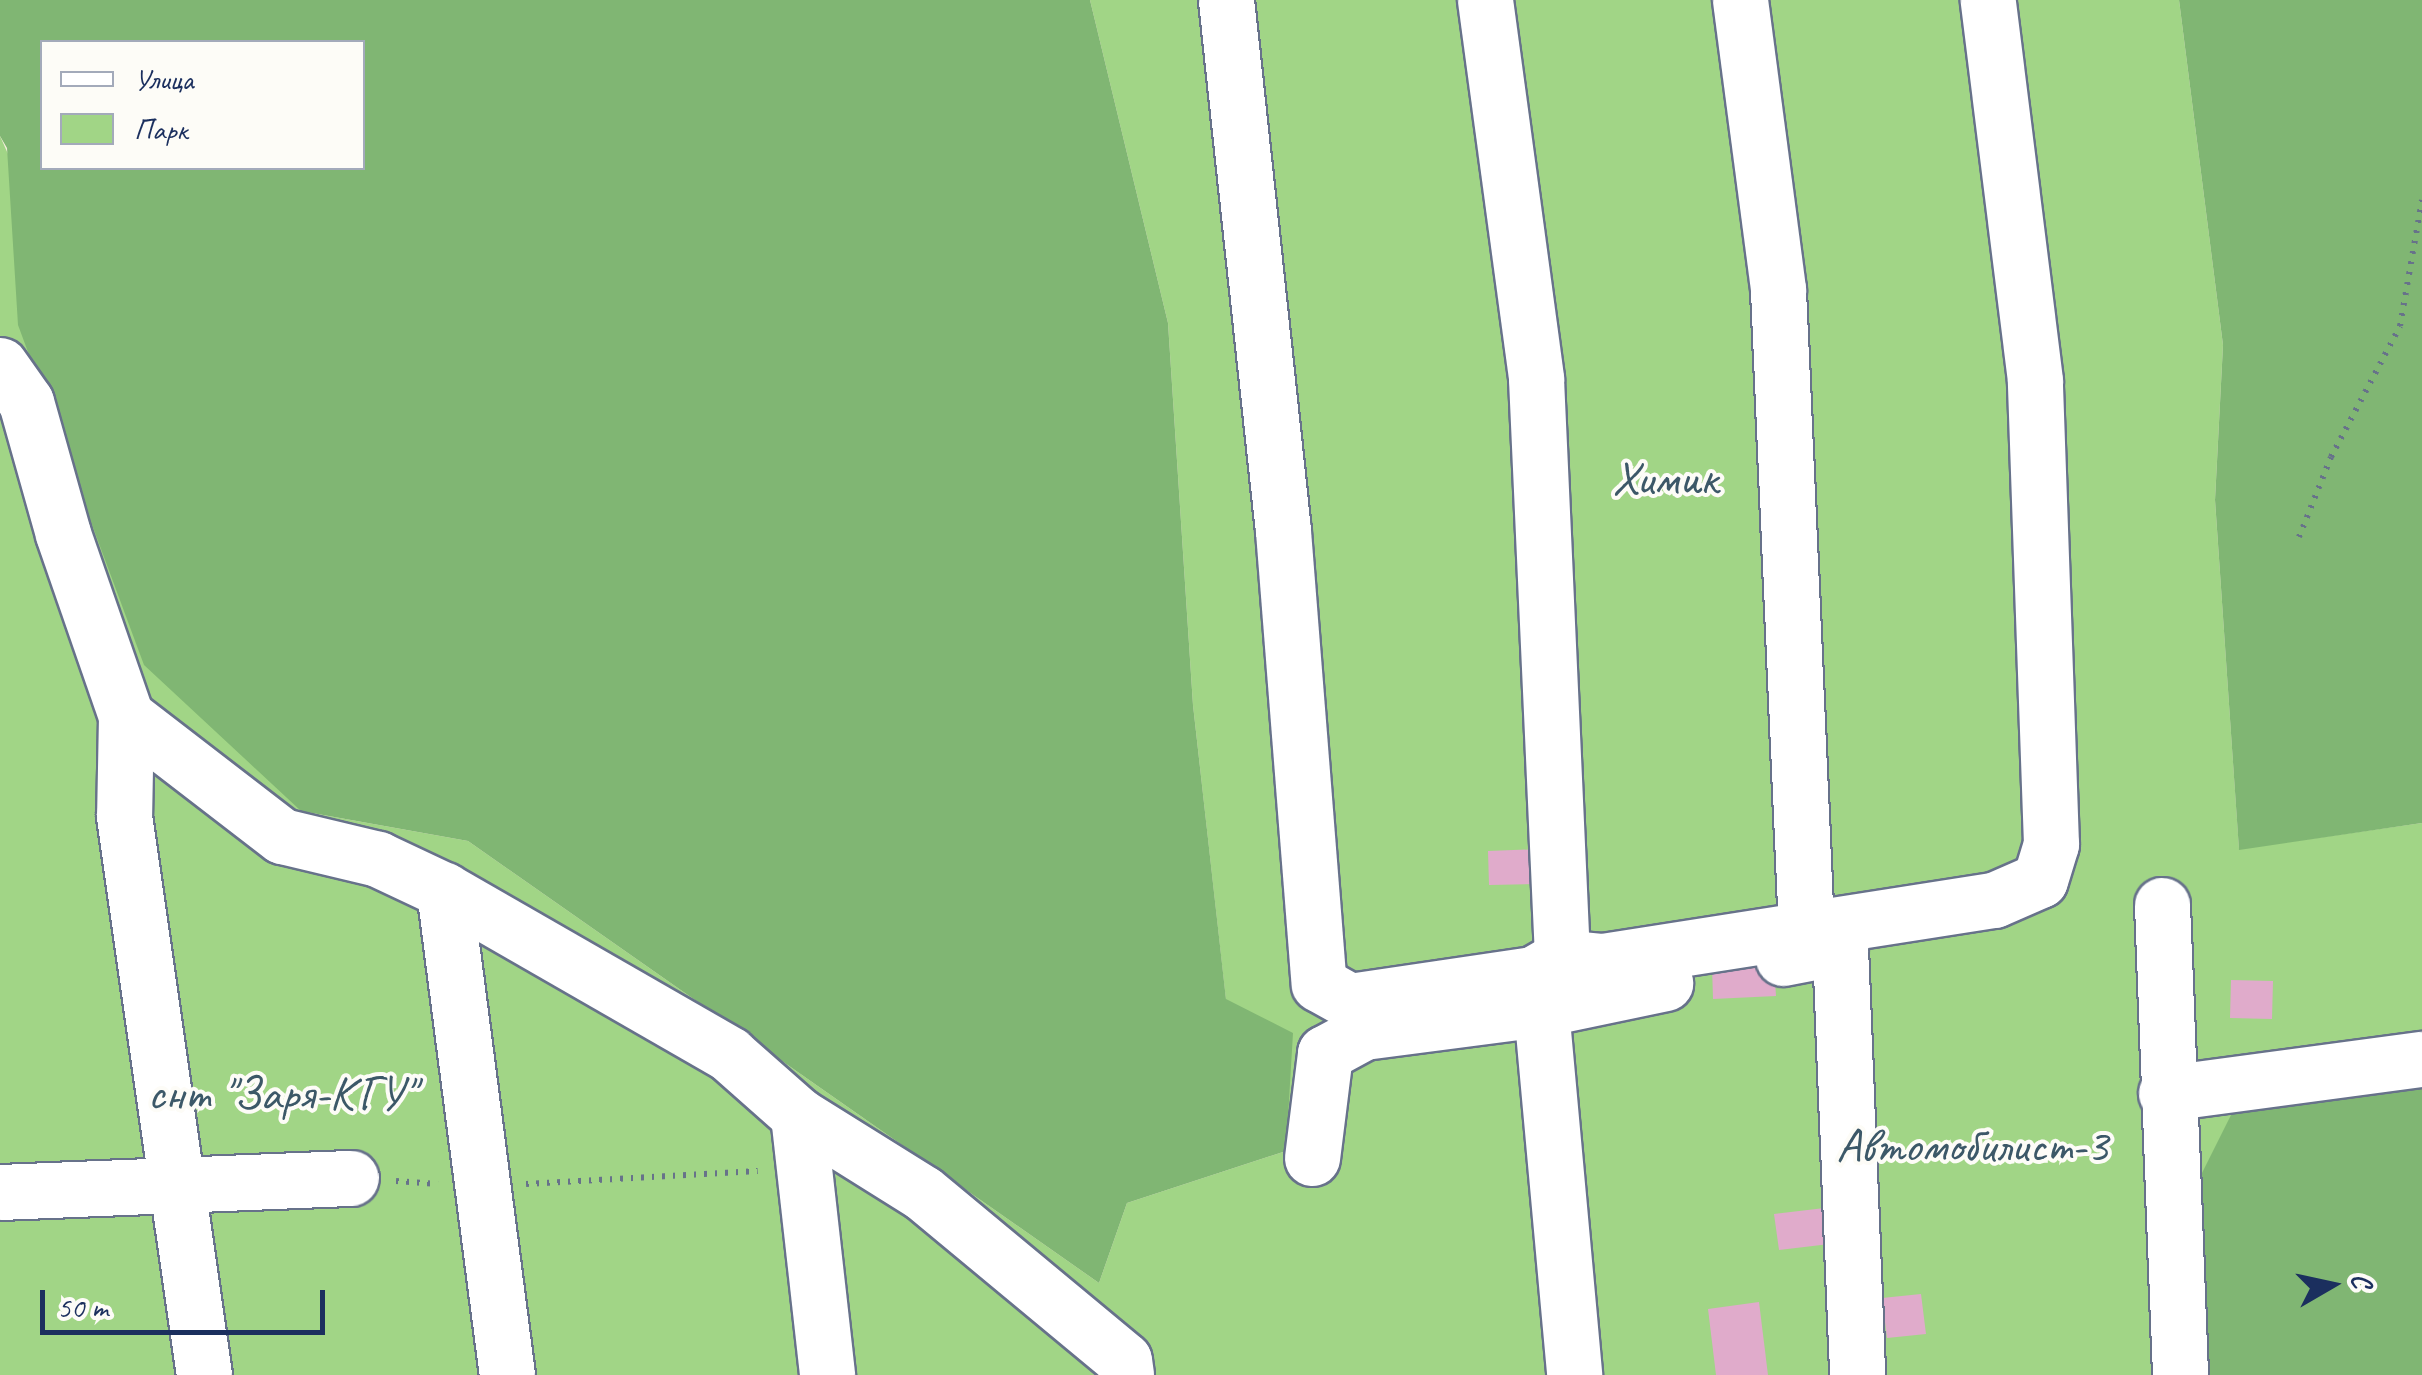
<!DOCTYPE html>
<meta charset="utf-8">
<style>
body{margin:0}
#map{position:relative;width:2422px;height:1375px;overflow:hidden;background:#f5eedc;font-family:Caveat,sans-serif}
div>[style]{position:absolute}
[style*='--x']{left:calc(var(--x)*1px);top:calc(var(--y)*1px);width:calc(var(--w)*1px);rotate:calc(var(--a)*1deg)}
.green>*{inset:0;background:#a1d586}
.forest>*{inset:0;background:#80b673}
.building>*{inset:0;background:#e0abcb}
.path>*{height:6px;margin-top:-3px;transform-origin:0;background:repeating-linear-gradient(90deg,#67728a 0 2.5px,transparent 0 10.5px)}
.roads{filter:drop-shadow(2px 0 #67728a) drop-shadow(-2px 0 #67728a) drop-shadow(0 2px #67728a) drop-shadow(0 -2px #67728a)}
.minor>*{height:55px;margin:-27.5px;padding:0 27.5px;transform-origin:27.5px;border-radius:27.5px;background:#fff}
span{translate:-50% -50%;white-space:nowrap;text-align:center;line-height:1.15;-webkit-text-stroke:8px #fdfcf7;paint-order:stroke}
.park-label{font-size:48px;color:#3c5868}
.legend{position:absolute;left:40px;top:40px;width:325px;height:130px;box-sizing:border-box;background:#fdfcf7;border:2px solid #a3aaba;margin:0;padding:12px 18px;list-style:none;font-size:30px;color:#1b2f5e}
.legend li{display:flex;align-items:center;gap:20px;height:50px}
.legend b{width:50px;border:2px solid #a3aaba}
.north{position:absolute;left:2282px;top:1235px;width:100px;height:100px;-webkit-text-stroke:8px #fdfcf7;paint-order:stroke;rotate:81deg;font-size:28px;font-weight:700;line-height:40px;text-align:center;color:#1b2f5e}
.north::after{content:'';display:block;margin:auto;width:35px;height:45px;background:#1b2f5e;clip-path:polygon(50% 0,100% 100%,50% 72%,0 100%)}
.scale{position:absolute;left:40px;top:1290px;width:285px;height:45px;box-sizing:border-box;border:5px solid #1b2f5e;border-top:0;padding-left:12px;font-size:30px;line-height:35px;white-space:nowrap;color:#1b2f5e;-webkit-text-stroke:8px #fdfcf7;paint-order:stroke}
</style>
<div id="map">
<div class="green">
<div style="clip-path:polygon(1090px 0,2179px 0,2223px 345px,2215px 500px,2239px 849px,2422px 823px,2422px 1073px,2201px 1175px,2207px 1375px,0 1375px,0 136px,301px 811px,468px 841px,1099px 1283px,1127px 1203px,1286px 1151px,1226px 1000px,1193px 705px,1168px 323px)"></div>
</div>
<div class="forest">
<div style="clip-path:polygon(evenodd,0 0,1090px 0,1168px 323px,1193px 705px,1226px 999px,1293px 1033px,1286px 1151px,1127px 1203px,1099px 1283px,468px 841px,301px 811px,144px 665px,18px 325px,7px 148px,0 136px,0 0,42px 42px,362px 42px,362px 168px,42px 168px,42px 42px)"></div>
<div style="clip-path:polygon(2179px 0,2422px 0,2422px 823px,2239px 850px,2215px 500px,2223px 345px)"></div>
<div style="clip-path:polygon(2422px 1073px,2422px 1375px,2207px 1375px,2201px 1175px,2239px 1099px)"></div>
</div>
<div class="building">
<div style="clip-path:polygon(1542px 849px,1544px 884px,1489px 885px,1488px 851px)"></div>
<div style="clip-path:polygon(1774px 962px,1776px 996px,1713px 999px,1712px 966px)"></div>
<div style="clip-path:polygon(2231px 980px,2273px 981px,2272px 1019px,2230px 1018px)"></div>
<div style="clip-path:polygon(1833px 1207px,1838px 1243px,1779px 1250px,1774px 1214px)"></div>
<div style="clip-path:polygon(1921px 1294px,1926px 1334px,1887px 1338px,1882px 1298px)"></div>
<div style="clip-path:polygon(1759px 1302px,1768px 1375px,1716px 1375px,1708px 1309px)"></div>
</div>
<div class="path">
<div style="--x:2299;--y:537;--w:86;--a:-68.2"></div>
<div style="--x:2331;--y:457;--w:148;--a:-62.2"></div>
<div style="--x:2400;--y:326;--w:128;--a:-80.1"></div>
<div style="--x:396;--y:1181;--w:42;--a:4.1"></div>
<div style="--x:526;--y:1184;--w:232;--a:-3.2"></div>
</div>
<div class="roads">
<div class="minor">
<div style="--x:1226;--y:0;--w:534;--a:83.87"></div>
<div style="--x:1283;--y:531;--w:454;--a:85.5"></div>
<div style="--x:1319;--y:984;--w:35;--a:29"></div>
<div style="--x:1350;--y:1001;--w:185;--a:-8.4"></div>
<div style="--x:1533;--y:974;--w:34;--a:-30"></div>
<div style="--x:1562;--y:957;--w:41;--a:5.6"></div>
<div style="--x:1603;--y:961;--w:396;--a:-8.9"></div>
<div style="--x:1994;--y:900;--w:50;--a:-23.5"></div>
<div style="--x:2040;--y:880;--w:38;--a:-73"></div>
<div style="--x:2051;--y:844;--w:464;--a:-92"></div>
<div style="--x:2035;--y:380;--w:383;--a:-97.1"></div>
<div style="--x:1485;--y:0;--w:382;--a:82.3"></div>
<div style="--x:1536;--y:379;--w:579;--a:87.42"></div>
<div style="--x:1740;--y:0;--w:292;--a:82.5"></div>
<div style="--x:1778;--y:290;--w:641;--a:87.49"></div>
<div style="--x:0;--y:365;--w:45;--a:54.9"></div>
<div style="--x:26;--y:402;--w:137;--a:74.3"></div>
<div style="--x:63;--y:534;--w:193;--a:70.9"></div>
<div style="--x:126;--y:716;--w:197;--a:37.6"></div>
<div style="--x:282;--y:836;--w:99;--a:13.5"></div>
<div style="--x:378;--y:859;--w:73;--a:25.2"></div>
<div style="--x:444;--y:890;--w:329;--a:29.9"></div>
<div style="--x:729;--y:1054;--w:92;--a:41.5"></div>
<div style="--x:798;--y:1115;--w:147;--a:32"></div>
<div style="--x:923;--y:1193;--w:261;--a:39.7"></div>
<div style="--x:1124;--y:1360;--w:15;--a:82"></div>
<div style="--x:126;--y:716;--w:100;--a:91.1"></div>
<div style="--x:124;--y:816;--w:565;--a:81.86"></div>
<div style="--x:444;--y:890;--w:489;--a:82.6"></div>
<div style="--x:2162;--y:905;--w:470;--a:87.8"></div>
<div style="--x:1783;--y:958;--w:58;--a:-10.9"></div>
<div style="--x:1840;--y:947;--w:428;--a:87.7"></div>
<div style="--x:1541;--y:1009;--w:367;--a:84.8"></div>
<div style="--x:2166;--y:1093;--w:258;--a:-7.6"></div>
<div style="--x:798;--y:1115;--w:262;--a:83.6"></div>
<div style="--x:1312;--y:1158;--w:106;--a:-82.9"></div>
<div style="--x:1325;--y:1053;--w:44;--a:-28.3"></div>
<div style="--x:1364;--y:1032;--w:178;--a:-7.4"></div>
<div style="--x:1541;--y:1009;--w:127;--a:-11.8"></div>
<div style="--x:0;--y:1192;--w:351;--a:-2.3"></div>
</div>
</div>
<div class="park-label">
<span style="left:1665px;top:479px">Химик</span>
<span style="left:281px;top:1094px">снт "Заря-КГУ"</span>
<span style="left:1972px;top:1146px">Автомобилист-3</span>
</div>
<ul class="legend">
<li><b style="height:12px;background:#fff"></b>Улица</li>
<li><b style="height:28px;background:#a1d586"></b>Парк</li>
</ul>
<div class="north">С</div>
<div class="scale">50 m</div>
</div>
